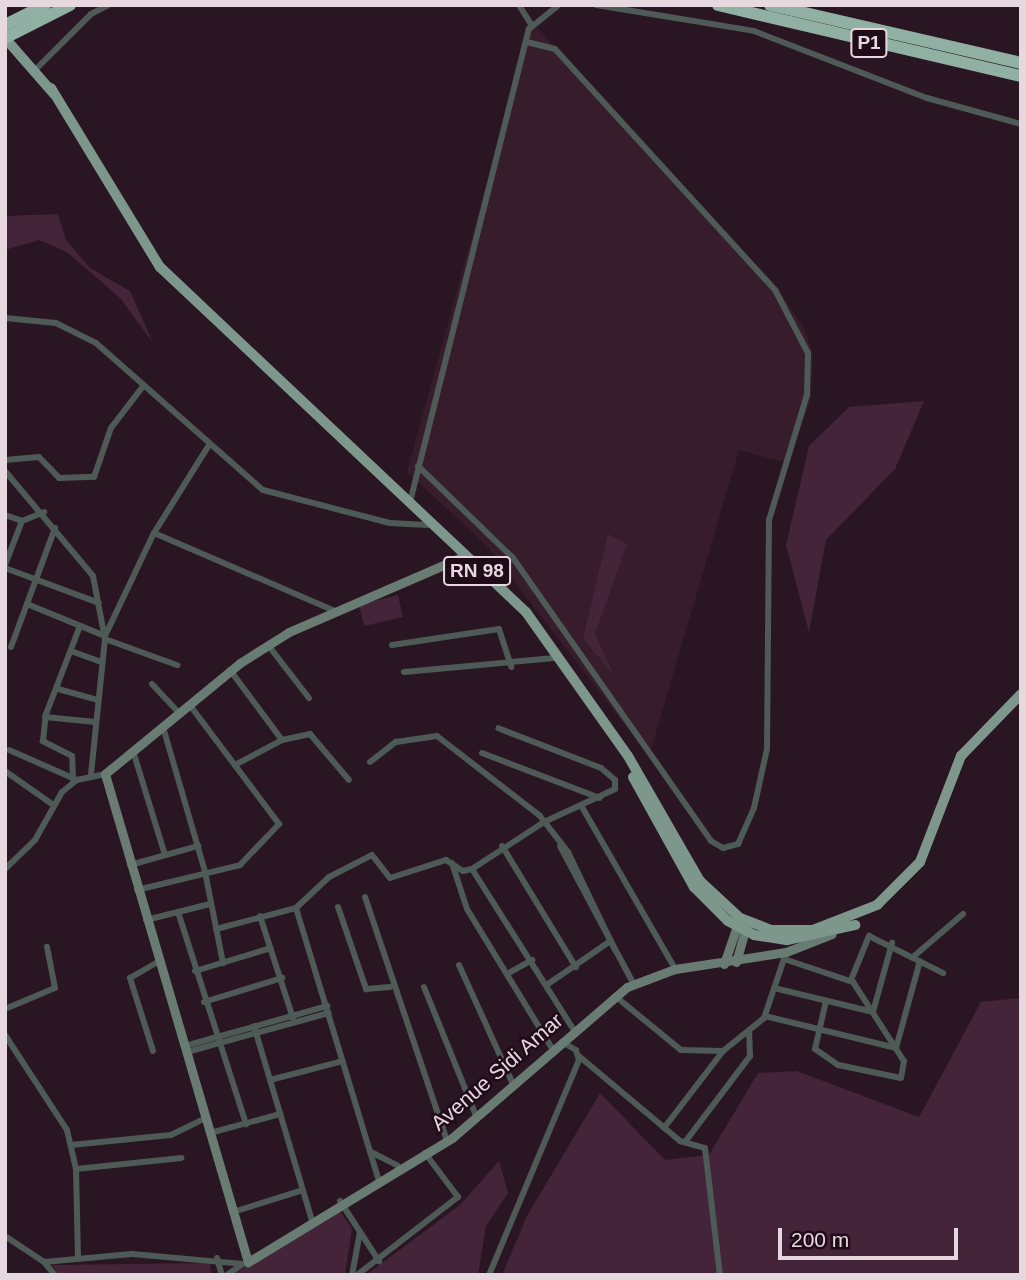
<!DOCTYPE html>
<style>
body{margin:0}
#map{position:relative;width:1026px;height:1280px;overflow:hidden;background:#2a1522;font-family:Arial,sans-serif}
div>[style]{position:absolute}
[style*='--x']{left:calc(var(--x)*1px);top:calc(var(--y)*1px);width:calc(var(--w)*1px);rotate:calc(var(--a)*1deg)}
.built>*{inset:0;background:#371c2c}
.green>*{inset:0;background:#442438}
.street>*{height:6px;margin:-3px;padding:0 3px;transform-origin:3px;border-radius:3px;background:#4d5a55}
.secondary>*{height:9px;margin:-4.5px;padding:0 4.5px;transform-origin:4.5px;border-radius:4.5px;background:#687c74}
.primary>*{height:10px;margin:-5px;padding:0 5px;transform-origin:5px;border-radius:5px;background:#7d978c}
.highway>*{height:12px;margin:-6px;padding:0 6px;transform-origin:6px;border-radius:6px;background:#8fb0a3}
.highway-bridge>*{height:12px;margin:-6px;padding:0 6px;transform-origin:6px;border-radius:6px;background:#8fb0a3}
span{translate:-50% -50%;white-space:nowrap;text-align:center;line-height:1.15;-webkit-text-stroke:5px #200c18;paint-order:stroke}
.shield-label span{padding:2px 5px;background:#200c18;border:2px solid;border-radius:5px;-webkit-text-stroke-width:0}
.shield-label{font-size:19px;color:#e7d8e0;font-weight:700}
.street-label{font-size:21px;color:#e7d8e0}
.frame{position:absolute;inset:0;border:7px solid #e7d8e0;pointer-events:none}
.scale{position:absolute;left:778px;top:1228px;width:180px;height:32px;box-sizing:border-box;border:4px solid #e7d8e0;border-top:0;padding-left:9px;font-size:21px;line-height:24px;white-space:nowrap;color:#e7d8e0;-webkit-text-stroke:5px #200c18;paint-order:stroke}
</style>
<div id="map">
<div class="built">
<div style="clip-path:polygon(531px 21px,776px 286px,804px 328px,813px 354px,811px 399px,787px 463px,739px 450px,649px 756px,486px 545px,407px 472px)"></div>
</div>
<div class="green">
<div style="clip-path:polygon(58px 214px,66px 240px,90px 268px,130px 291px,153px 343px,120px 298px,67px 252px,39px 240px,5px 250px,5px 216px)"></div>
<div style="clip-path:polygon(924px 401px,895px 469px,826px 540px,809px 632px,786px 545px,809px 446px,849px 407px)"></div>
<div style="clip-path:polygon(608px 534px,627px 544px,595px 634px,614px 676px,583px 638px)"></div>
<div style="clip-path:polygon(398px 595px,403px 617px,364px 626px,359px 605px)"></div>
<div style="clip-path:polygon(1021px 998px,1021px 1275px,502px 1275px,527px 1216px,600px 1093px,665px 1160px,709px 1155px,758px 1073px,797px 1071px,919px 1117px,981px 1002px)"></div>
<div style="clip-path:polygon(499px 1161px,508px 1193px,486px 1226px,478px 1275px,366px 1275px,460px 1205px)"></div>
<div style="clip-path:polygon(337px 1206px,352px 1229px,345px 1275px,233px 1275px)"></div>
<div style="clip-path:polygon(210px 1263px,211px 1275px,59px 1275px,52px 1265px)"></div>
</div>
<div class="street">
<div style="--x:519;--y:5;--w:22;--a:58"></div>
<div style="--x:596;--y:5;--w:160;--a:9.3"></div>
<div style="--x:754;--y:31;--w:186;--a:21.2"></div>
<div style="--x:927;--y:98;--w:98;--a:15.5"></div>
<div style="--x:37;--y:68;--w:76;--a:-45"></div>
<div style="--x:91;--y:14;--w:20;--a:-27"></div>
<div style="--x:5;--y:318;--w:51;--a:5.6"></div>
<div style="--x:56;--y:323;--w:45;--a:26.6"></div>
<div style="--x:96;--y:343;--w:222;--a:41.4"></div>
<div style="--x:263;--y:490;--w:131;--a:14.6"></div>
<div style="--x:390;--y:523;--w:37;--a:3"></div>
<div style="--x:5;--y:460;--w:34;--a:-5"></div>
<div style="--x:39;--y:457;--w:29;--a:46"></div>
<div style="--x:59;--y:478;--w:35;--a:-2"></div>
<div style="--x:94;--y:477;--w:52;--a:-70.9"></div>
<div style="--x:111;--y:428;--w:54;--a:-52.5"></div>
<div style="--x:418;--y:466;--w:132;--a:44.1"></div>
<div style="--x:513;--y:558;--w:345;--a:55"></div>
<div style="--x:711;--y:841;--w:14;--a:30"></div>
<div style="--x:723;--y:848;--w:16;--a:-15"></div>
<div style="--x:738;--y:844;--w:39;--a:-66"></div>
<div style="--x:754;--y:808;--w:60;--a:-77.6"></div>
<div style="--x:767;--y:749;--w:229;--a:-89.5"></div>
<div style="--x:769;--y:520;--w:131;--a:-73.1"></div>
<div style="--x:807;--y:395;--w:42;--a:-88.6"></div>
<div style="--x:808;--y:353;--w:71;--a:-117.6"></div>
<div style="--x:775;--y:290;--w:326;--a:-132.4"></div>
<div style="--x:555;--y:49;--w:30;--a:-166"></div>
<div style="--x:5;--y:471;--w:137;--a:50"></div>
<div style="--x:93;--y:576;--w:64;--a:79.2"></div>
<div style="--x:105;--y:639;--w:136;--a:95.9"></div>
<div style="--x:410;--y:502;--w:488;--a:-75.9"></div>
<div style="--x:529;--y:29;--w:38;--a:-39"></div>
<div style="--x:5;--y:515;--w:18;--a:19"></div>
<div style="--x:22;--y:521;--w:24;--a:-22"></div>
<div style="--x:154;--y:533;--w:195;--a:23.3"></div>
<div style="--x:5;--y:565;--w:47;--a:-68.9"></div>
<div style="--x:5;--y:568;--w:100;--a:20.4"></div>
<div style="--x:27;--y:604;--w:84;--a:22.3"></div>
<div style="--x:105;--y:636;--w:114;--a:-64.6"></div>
<div style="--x:154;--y:533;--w:104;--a:-58"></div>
<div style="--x:105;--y:639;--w:77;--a:19.9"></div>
<div style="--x:268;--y:645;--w:67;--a:52.3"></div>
<div style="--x:392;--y:645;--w:108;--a:-8.5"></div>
<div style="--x:499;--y:629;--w:40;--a:72"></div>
<div style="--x:11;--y:647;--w:127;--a:-69.7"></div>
<div style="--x:71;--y:651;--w:33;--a:20"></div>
<div style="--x:230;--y:670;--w:87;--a:53.4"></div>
<div style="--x:404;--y:672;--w:151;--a:-5.3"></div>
<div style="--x:152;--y:684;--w:40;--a:47"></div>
<div style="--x:58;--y:689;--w:41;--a:15.4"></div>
<div style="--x:45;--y:717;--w:51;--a:5.6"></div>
<div style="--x:163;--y:727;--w:151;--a:73.8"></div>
<div style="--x:205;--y:872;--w:93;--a:78.8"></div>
<div style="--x:9;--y:750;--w:72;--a:23.7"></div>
<div style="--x:133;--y:751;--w:109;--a:72.9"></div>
<div style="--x:482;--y:753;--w:126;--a:20.9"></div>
<div style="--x:370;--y:762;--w:33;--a:-38"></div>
<div style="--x:396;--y:742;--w:41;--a:-8.3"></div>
<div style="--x:437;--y:736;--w:130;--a:37.8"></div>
<div style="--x:540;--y:816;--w:46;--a:52.1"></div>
<div style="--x:568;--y:852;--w:109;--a:64.4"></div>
<div style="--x:235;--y:765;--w:53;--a:-28"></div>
<div style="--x:282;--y:740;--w:29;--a:-12"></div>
<div style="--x:310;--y:734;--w:60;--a:49.7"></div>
<div style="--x:5;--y:771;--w:57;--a:35.1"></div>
<div style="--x:73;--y:779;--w:23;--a:-92"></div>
<div style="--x:72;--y:756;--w:33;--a:-153"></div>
<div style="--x:43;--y:741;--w:27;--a:-84"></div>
<div style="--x:46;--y:714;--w:94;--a:-68.9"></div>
<div style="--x:582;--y:807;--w:187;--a:60.1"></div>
<div style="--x:502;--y:846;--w:142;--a:58.6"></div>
<div style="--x:560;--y:846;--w:155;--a:61.9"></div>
<div style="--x:452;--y:863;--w:48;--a:71.9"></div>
<div style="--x:467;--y:909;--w:163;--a:58.6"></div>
<div style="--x:130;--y:865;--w:71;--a:-15.6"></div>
<div style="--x:5;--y:869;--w:42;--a:-44"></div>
<div style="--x:35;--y:840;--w:55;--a:-60.6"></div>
<div style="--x:62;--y:792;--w:19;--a:-39"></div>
<div style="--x:77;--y:780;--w:29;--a:-12"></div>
<div style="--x:472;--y:869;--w:189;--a:57.7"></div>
<div style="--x:137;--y:890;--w:106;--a:-13.6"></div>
<div style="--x:240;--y:865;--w:57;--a:-46.4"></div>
<div style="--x:279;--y:824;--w:150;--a:-126.9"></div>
<div style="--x:365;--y:897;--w:257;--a:71.4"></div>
<div style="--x:338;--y:907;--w:87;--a:71.1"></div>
<div style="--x:366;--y:989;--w:24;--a:-5"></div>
<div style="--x:296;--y:908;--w:45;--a:-43.2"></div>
<div style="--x:329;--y:877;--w:48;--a:-27.1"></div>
<div style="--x:372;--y:855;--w:29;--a:52"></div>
<div style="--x:390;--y:878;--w:59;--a:-17.8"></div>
<div style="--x:446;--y:860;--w:20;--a:33"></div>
<div style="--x:463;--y:871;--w:9;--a:-13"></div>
<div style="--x:472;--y:869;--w:86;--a:-33.1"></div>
<div style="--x:544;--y:822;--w:78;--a:-24.9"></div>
<div style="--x:615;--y:789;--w:9;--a:-90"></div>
<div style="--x:615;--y:780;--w:18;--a:-139"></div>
<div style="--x:601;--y:768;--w:110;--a:-158.8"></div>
<div style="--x:178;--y:912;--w:223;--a:72.2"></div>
<div style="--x:260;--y:916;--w:107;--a:72.1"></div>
<div style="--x:146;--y:920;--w:66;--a:-14"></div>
<div style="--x:216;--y:929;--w:83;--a:-14.7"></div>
<div style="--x:296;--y:908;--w:282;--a:73.1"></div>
<div style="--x:913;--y:957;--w:66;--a:-40.7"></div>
<div style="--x:784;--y:959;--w:73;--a:18.4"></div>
<div style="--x:853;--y:982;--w:94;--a:57.2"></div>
<div style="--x:904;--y:1061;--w:17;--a:100"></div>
<div style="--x:901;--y:1078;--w:64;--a:-168.3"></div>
<div style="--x:838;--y:1065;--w:28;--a:-145"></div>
<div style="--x:815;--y:1049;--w:49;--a:-77.1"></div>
<div style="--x:459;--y:965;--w:131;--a:65.6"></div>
<div style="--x:195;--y:971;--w:79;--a:-16.8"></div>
<div style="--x:507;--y:974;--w:29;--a:-29"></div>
<div style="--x:851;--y:980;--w:48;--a:-67.8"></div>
<div style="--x:869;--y:936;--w:83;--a:26.6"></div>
<div style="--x:548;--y:984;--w:74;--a:-34.5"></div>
<div style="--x:424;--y:987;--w:141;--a:68"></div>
<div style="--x:774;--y:988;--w:102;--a:13.6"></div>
<div style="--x:873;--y:1012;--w:72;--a:-74.6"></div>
<div style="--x:615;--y:996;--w:85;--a:39.3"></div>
<div style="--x:681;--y:1050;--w:42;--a:1.4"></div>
<div style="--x:723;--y:1051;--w:53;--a:-38.8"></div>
<div style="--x:764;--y:1018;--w:65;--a:-71.3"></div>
<div style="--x:204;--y:1002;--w:82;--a:-17.1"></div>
<div style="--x:5;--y:1009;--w:54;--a:-22.8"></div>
<div style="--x:55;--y:988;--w:42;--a:-101"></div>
<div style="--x:765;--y:1016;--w:135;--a:13.7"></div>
<div style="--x:896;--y:1048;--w:90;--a:-74.6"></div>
<div style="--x:254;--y:1026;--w:202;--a:73.4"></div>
<div style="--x:5;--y:1035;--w:113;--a:56.9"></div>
<div style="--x:67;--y:1130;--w:40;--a:77"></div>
<div style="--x:76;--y:1169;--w:89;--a:88.7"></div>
<div style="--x:185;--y:1046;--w:148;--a:-15.7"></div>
<div style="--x:153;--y:1051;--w:77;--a:-107.5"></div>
<div style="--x:130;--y:978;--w:32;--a:-30"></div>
<div style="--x:187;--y:1052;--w:147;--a:-15.4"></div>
<div style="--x:580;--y:1057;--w:131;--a:40"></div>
<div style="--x:680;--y:1141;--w:26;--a:16"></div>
<div style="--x:705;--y:1148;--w:128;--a:83.3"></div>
<div style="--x:270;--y:1080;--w:75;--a:-14.6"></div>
<div style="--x:664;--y:1128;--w:97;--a:-52.5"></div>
<div style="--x:210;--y:1133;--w:73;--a:-15.2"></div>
<div style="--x:685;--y:1142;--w:108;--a:-52.9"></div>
<div style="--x:750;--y:1056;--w:24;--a:-92"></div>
<div style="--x:71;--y:1145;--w:100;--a:-5.7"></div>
<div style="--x:171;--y:1135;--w:39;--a:-26"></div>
<div style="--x:371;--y:1152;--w:30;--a:27"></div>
<div style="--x:76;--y:1169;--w:106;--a:-6"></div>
<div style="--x:340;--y:1201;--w:72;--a:57"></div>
<div style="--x:233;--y:1212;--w:73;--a:-17.4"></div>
<div style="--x:5;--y:1236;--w:47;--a:33.7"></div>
<div style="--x:44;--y:1262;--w:88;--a:-5.2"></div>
<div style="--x:132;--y:1254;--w:111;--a:5.1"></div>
<div style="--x:217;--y:1258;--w:18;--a:74"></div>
<div style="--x:44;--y:1262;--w:17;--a:50"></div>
<div style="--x:227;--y:1275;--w:19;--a:-35"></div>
<div style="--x:352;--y:1275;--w:44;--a:-79.5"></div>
<div style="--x:357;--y:1275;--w:128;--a:-37.7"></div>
<div style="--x:458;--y:1197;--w:55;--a:-126.9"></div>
<div style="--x:489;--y:1275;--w:233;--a:-67.3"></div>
<div style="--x:579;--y:1060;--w:10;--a:-107"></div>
<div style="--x:576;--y:1050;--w:16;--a:-150"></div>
</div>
<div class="secondary">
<div style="--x:462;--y:557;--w:189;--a:156.6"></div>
<div style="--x:289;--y:632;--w:58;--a:147.7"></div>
<div style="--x:240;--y:663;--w:175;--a:140.6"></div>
<div style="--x:105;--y:774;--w:509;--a:73.67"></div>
<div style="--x:248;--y:1262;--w:239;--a:-31.3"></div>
<div style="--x:452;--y:1138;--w:231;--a:-40.8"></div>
<div style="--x:627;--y:987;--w:51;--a:-20.6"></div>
<div style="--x:675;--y:969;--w:112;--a:-8.7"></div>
<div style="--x:786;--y:952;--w:49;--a:-21.4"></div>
<div style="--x:736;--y:962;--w:41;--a:-74.2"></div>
<div style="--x:724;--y:964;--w:46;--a:-71.2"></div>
</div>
<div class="primary">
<div style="--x:5;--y:38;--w:74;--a:48.8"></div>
<div style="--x:51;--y:88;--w:210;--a:58.7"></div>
<div style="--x:160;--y:267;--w:503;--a:43.31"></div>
<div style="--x:526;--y:612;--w:176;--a:54.7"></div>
<div style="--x:628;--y:756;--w:144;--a:60.1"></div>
<div style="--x:700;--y:881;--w:54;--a:42.8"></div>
<div style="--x:740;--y:918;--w:33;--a:21"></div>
<div style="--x:771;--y:930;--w:42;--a:0"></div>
<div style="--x:813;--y:930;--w:69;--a:-21.3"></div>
<div style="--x:877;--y:905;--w:61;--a:-45"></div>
<div style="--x:920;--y:862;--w:114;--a:-68.9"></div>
<div style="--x:961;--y:756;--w:86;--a:-45.9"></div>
<div style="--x:633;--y:777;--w:126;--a:61"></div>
<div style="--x:694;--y:887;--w:48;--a:45"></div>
<div style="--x:728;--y:921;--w:30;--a:28"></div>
<div style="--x:754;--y:935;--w:33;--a:9"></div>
<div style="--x:787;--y:940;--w:70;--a:-12.4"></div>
</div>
<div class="highway">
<div style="--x:718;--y:5;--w:311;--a:13.2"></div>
<div style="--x:770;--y:5;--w:258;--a:13"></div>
<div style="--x:5;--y:25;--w:45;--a:-26.6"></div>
</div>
<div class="highway-bridge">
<div style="--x:5;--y:38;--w:73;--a:-26.9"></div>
</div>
<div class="shield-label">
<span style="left:869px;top:43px">P1</span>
<span style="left:477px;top:571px">RN 98</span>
</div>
<div class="street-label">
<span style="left:497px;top:1072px;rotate:-41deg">Avenue Sidi Amar</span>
</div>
<div class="frame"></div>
<div class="scale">200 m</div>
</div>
